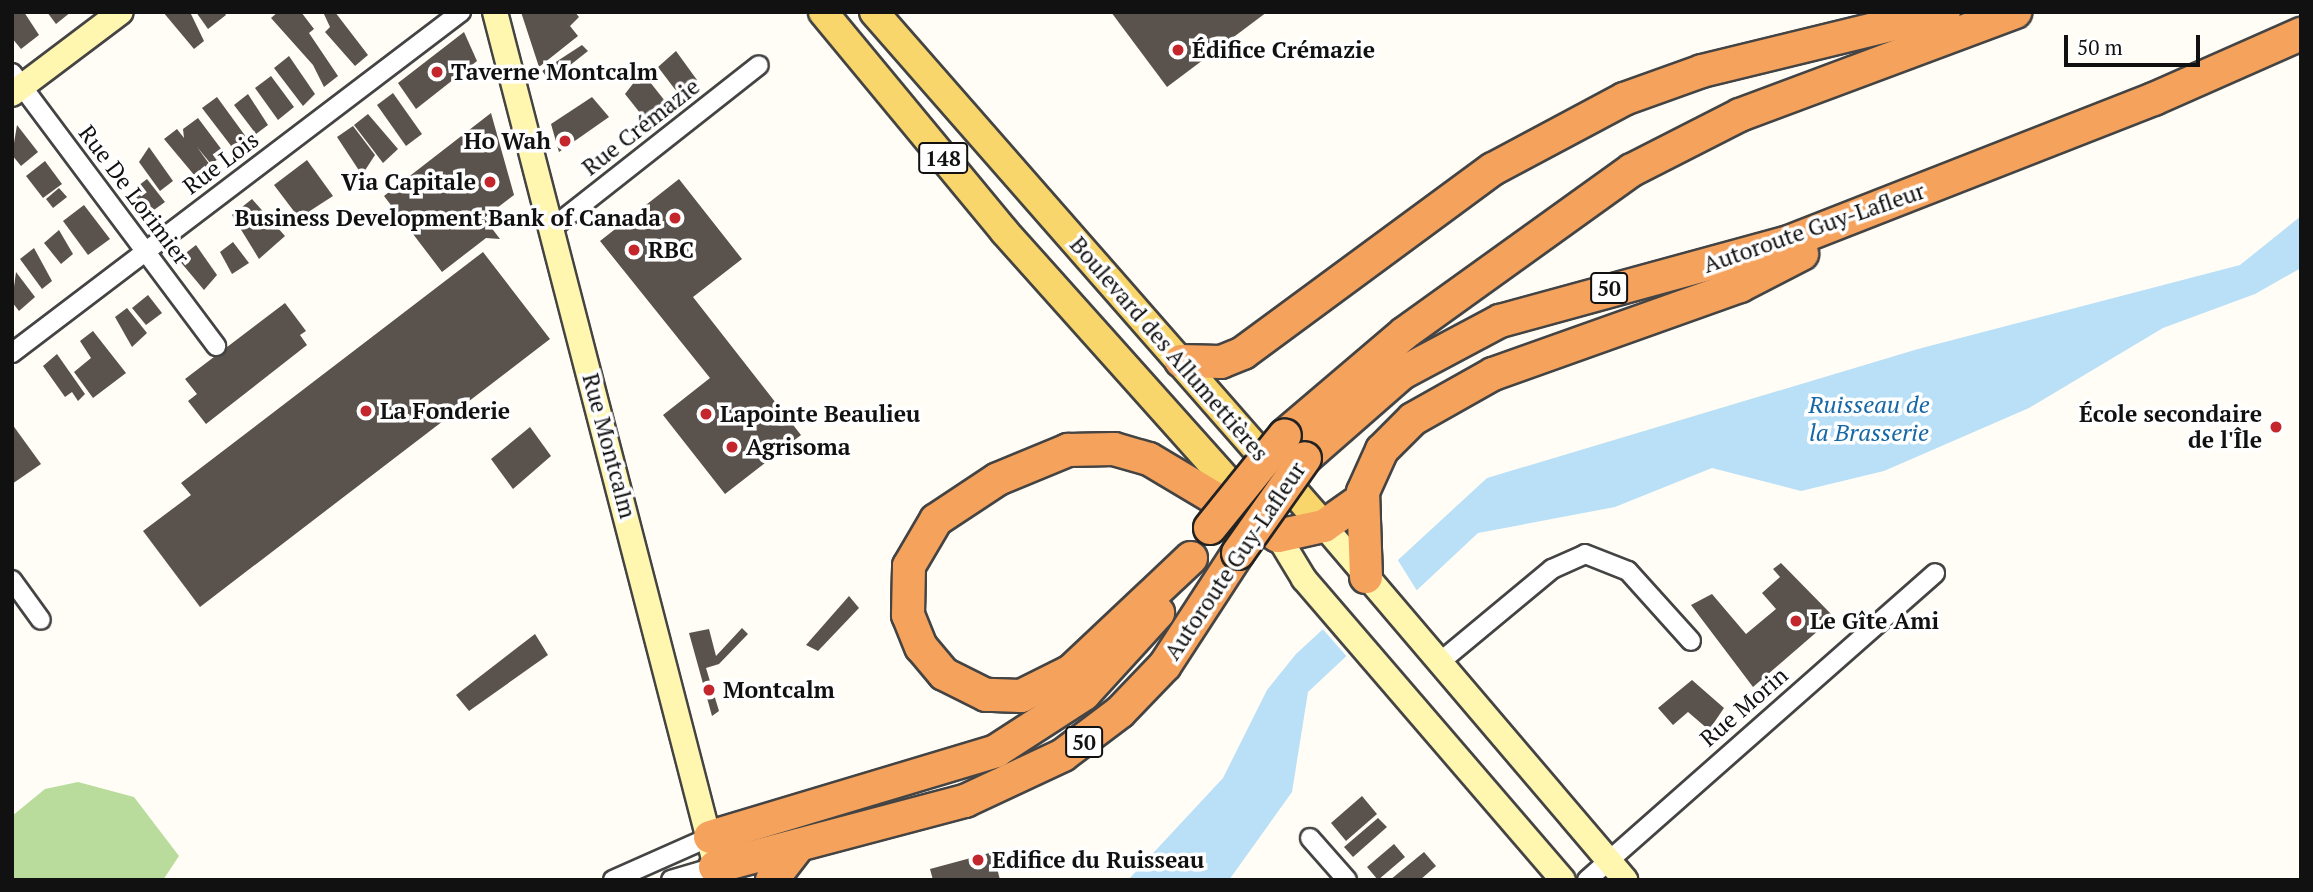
<!DOCTYPE html>
<meta charset="utf-8">
<style>
body{margin:0}
#map{position:relative;width:2313px;height:892px;overflow:hidden;background:#fffdf5;font-family:"PT Serif",serif}
div>[style]{position:absolute}
[style*='--x']{left:calc(var(--x)*1px);top:calc(var(--y)*1px);width:calc(var(--w)*1px);rotate:calc(var(--a)*1deg)}
.forest>*{inset:0;background:#b9dc9c}
.water>*{inset:0;background:#b9e0f7}
.pier>*{inset:0;background:#fffdf5}
.building>*{inset:0;background:#5a524d}
.roads{filter:drop-shadow(2px 0 #444) drop-shadow(-2px 0 #444) drop-shadow(0 2px #444) drop-shadow(0 -2px #444)}
.street>*{height:18px;margin:-9px;padding:0 9px;transform-origin:9px;border-radius:9px;background:#fff}
.secondary>*{height:24px;margin:-12px;padding:0 12px;transform-origin:12px;border-radius:12px;background:#fff6b0}
.primary>*{height:28px;margin:-14px;padding:0 14px;transform-origin:14px;border-radius:14px;background:#f9d66b}
.highway>*{height:32px;margin:-16px;padding:0 16px;transform-origin:16px;border-radius:16px;background:#f5a25d}
.bridges{filter:drop-shadow(2px 0 #222) drop-shadow(-2px 0 #222) drop-shadow(0 2px #222) drop-shadow(0 -2px #222)}
.highway-bridge>*{height:32px;margin:-16px;padding:0 16px;transform-origin:16px;border-radius:16px;background:#f5a25d}
.dots>*{width:19px;height:19px;translate:-50% -50%;box-sizing:border-box;border:4px solid #fff;border-radius:50%}
span{translate:-50% -50%;white-space:nowrap;text-align:center;line-height:1.15;-webkit-text-stroke:7px #fff;paint-order:stroke}
.shield-label span{padding:2px 5px;background:#fff;border:2px solid;border-radius:5px;-webkit-text-stroke-width:0}
.shield-label{font-size:21px;color:#111;font-weight:700}
.poi-label{font-size:23px;color:#111;font-weight:700}
.left{translate:0 -50%;text-align:left}
.right{translate:-100% -50%;text-align:right}
.street-label{font-size:23px;color:#111}
.water-label{font-size:24px;color:#1768a6;font-style:italic}
.frame{position:absolute;inset:0;border:14px solid #111;pointer-events:none}
.scale{position:absolute;left:2064px;top:35px;width:136px;height:32px;box-sizing:border-box;border:4px solid #111;border-top:0;padding-left:9px;font-size:21px;line-height:24px;white-space:nowrap;color:#111;-webkit-text-stroke:5px #fff;paint-order:stroke}
</style>
<div id="map">
<div class="forest">
<div style="clip-path:polygon(78px 782px,134px 797px,179px 856px,163px 880px,12px 880px,12px 816px,45px 789px)"></div>
</div>
<div class="water">
<div style="clip-path:polygon(2301px 216px,2301px 268px,2255px 294px,2163px 328px,2029px 408px,1884px 471px,1801px 491px,1712px 468px,1615px 507px,1478px 533px,1308px 692px,1292px 792px,1229px 880px,1128px 880px,1223px 778px,1267px 690px,1296px 654px,1487px 478px,1918px 349px,2240px 265px)"></div>
</div>
<div class="pier">
<div style="clip-path:polygon(1394px 554px,1419px 594px,1349px 659px,1320px 626px)"></div>
</div>
<div class="building">
<div style="clip-path:polygon(12px 12px,24px 12px,39px 35px,21px 49px,12px 38px)"></div>
<div style="clip-path:polygon(47px 12px,71px 12px,56px 24px)"></div>
<div style="clip-path:polygon(163px 12px,190px 12px,204px 41px,194px 49px)"></div>
<div style="clip-path:polygon(196px 12px,224px 12px,226px 15px,208px 29px)"></div>
<div style="clip-path:polygon(278px 12px,301px 12px,314px 29px,309px 33px,338px 76px,324px 87px,313px 65px,271px 18px)"></div>
<div style="clip-path:polygon(323px 12px,335px 12px,368px 55px,355px 66px,325px 32px,330px 27px)"></div>
<div style="clip-path:polygon(521px 12px,575px 12px,579px 17px,570px 26px,578px 36px,539px 67px)"></div>
<div style="clip-path:polygon(1111px 12px,1267px 12px,1167px 87px)"></div>
<div style="clip-path:polygon(464px 32px,477px 61px,416px 109px,398px 83px)"></div>
<div style="clip-path:polygon(582px 45px,588px 51px,550px 81px,542px 71px)"></div>
<div style="clip-path:polygon(676px 51px,697px 80px,680px 96px,658px 67px)"></div>
<div style="clip-path:polygon(289px 56px,315px 94px,303px 106px,274px 68px)"></div>
<div style="clip-path:polygon(642px 72px,665px 101px,648px 123px,625px 94px)"></div>
<div style="clip-path:polygon(271px 76px,294px 107px,278px 120px,255px 88px)"></div>
<div style="clip-path:polygon(393px 93px,422px 134px,406px 146px,377px 105px)"></div>
<div style="clip-path:polygon(248px 94px,268px 125px,256px 134px,234px 105px)"></div>
<div style="clip-path:polygon(217px 97px,249px 141px,235px 151px,202px 108px)"></div>
<div style="clip-path:polygon(592px 97px,609px 117px,559px 152px,551px 124px)"></div>
<div style="clip-path:polygon(491px 113px,514px 195px,484px 218px,500px 239px,486px 238px,442px 272px,384px 196px)"></div>
<div style="clip-path:polygon(368px 114px,398px 149px,383px 163px,354px 125px)"></div>
<div style="clip-path:polygon(198px 118px,225px 154px,211px 164px,197px 147px,210px 165px,195px 176px,164px 139px,177px 129px,184px 138px,183px 129px)"></div>
<div style="clip-path:polygon(17px 125px,38px 152px,21px 166px,12px 155px)"></div>
<div style="clip-path:polygon(353px 126px,375px 155px,362px 175px,337px 137px)"></div>
<div style="clip-path:polygon(149px 147px,173px 181px,160px 191px,139px 162px)"></div>
<div style="clip-path:polygon(307px 160px,333px 196px,299px 218px,274px 185px)"></div>
<div style="clip-path:polygon(45px 161px,62px 184px,43px 198px,26px 176px)"></div>
<div style="clip-path:polygon(147px 179px,165px 202px,147px 215px,129px 193px)"></div>
<div style="clip-path:polygon(679px 179px,742px 259px,693px 297px,801px 435px,725px 494px,663px 415px,710px 378px,600px 241px)"></div>
<div style="clip-path:polygon(59px 188px,67px 197px,53px 208px,46px 199px)"></div>
<div style="clip-path:polygon(252px 199px,285px 236px,259px 259px,232px 215px)"></div>
<div style="clip-path:polygon(84px 205px,110px 239px,88px 255px,63px 221px)"></div>
<div style="clip-path:polygon(59px 230px,73px 254px,61px 264px,44px 243px)"></div>
<div style="clip-path:polygon(233px 242px,249px 263px,232px 274px,220px 252px)"></div>
<div style="clip-path:polygon(196px 245px,217px 275px,204px 290px,178px 259px)"></div>
<div style="clip-path:polygon(34px 248px,52px 281px,42px 289px,20px 259px)"></div>
<div style="clip-path:polygon(483px 252px,550px 339px,200px 607px,143px 531px,191px 495px,181px 483px)"></div>
<div style="clip-path:polygon(16px 272px,35px 297px,19px 311px,12px 302px)"></div>
<div style="clip-path:polygon(148px 295px,162px 313px,146px 325px,132px 308px)"></div>
<div style="clip-path:polygon(285px 303px,306px 331px,300px 335px,307px 345px,206px 424px,188px 401px,197px 394px,185px 379px)"></div>
<div style="clip-path:polygon(127px 308px,147px 333px,132px 347px,115px 317px)"></div>
<div style="clip-path:polygon(93px 331px,126px 373px,93px 398px,74px 372px,91px 358px,80px 341px)"></div>
<div style="clip-path:polygon(57px 354px,85px 394px,78px 401px,72px 392px,65px 397px,43px 366px)"></div>
<div style="clip-path:polygon(12px 424px,41px 464px,12px 484px)"></div>
<div style="clip-path:polygon(530px 427px,551px 456px,513px 489px,491px 459px)"></div>
<div style="clip-path:polygon(1781px 563px,1834px 617px,1753px 687px,1691px 605px,1712px 594px,1746px 634px,1776px 609px,1762px 593px,1780px 577px,1773px 569px)"></div>
<div style="clip-path:polygon(849px 596px,859px 608px,818px 651px,806px 645px)"></div>
<div style="clip-path:polygon(742px 628px,748px 634px,719px 664px,706px 668px,719px 711px,712px 716px,689px 633px,709px 629px,716px 656px)"></div>
<div style="clip-path:polygon(535px 634px,548px 655px,469px 711px,456px 695px)"></div>
<div style="clip-path:polygon(1692px 680px,1724px 708px,1709px 730px,1688px 712px,1673px 725px,1658px 708px)"></div>
<div style="clip-path:polygon(1362px 796px,1377px 814px,1346px 841px,1331px 823px)"></div>
<div style="clip-path:polygon(1378px 818px,1387px 827px,1353px 857px,1344px 847px)"></div>
<div style="clip-path:polygon(1394px 844px,1405px 857px,1378px 880px,1367px 867px)"></div>
<div style="clip-path:polygon(993px 852px,1000px 880px,933px 880px,930px 869px)"></div>
<div style="clip-path:polygon(1424px 852px,1436px 866px,1420px 880px,1390px 880px)"></div>
</div>
<div class="roads">
<div class="street">
<div style="--x:12;--y:73;--w:341;--a:53.2"></div>
<div style="--x:552;--y:228;--w:263;--a:-38.2"></div>
<div style="--x:12;--y:353;--w:564;--a:-37.22"></div>
<div style="--x:12;--y:580;--w:49;--a:54.1"></div>
<div style="--x:1440;--y:662;--w:146;--a:-39.7"></div>
<div style="--x:1552;--y:569;--w:36;--a:-24"></div>
<div style="--x:1585;--y:554;--w:46;--a:21.6"></div>
<div style="--x:1628;--y:571;--w:94;--a:48"></div>
<div style="--x:1310;--y:838;--w:56;--a:48.6"></div>
<div style="--x:613;--y:880;--w:106;--a:-23.9"></div>
<div style="--x:671;--y:880;--w:46;--a:-16.5"></div>
<div style="--x:1587;--y:880;--w:464;--a:-41.4"></div>
</div>
<div class="secondary">
<div style="--x:495;--y:12;--w:871;--a:75.5"></div>
<div style="--x:12;--y:94;--w:136;--a:-37"></div>
<div style="--x:1324;--y:526;--w:465;--a:49.6"></div>
<div style="--x:1278;--y:536;--w:50;--a:58.8"></div>
<div style="--x:1304;--y:579;--w:397;--a:49.3"></div>
</div>
<div class="primary">
<div style="--x:823;--y:12;--w:284;--a:50.4"></div>
<div style="--x:1004;--y:231;--w:372;--a:48.2"></div>
<div style="--x:874;--y:12;--w:683;--a:48.8"></div>
</div>
<div class="highway">
<div style="--x:1181;--y:361;--w:40;--a:1.4"></div>
<div style="--x:1221;--y:362;--w:24;--a:-22"></div>
<div style="--x:1243;--y:353;--w:310;--a:-36.4"></div>
<div style="--x:1493;--y:169;--w:149;--a:-28.1"></div>
<div style="--x:1624;--y:99;--w:83;--a:-19.7"></div>
<div style="--x:1702;--y:71;--w:249;--a:-13.7"></div>
<div style="--x:1285;--y:435;--w:157;--a:-40.4"></div>
<div style="--x:1405;--y:333;--w:279;--a:-35.7"></div>
<div style="--x:1632;--y:170;--w:121;--a:-27"></div>
<div style="--x:1740;--y:115;--w:294;--a:-20.5"></div>
<div style="--x:1305;--y:458;--w:129;--a:-41.2"></div>
<div style="--x:1402;--y:373;--w:111;--a:-28"></div>
<div style="--x:1500;--y:321;--w:296;--a:-15.3"></div>
<div style="--x:1786;--y:243;--w:395;--a:-21.4"></div>
<div style="--x:2154;--y:99;--w:161;--a:-23.9"></div>
<div style="--x:1191;--y:558;--w:165;--a:136.7"></div>
<div style="--x:1071;--y:671;--w:56;--a:153.4"></div>
<div style="--x:1021;--y:696;--w:35;--a:-178"></div>
<div style="--x:986;--y:695;--w:47;--a:-153.4"></div>
<div style="--x:944;--y:674;--w:35;--a:-130"></div>
<div style="--x:921;--y:647;--w:35;--a:-112"></div>
<div style="--x:908;--y:615;--w:49;--a:-88.8"></div>
<div style="--x:909;--y:566;--w:53;--a:-59.6"></div>
<div style="--x:936;--y:520;--w:74;--a:-33.5"></div>
<div style="--x:998;--y:479;--w:76;--a:-22.5"></div>
<div style="--x:1068;--y:450;--w:46;--a:-1.2"></div>
<div style="--x:1114;--y:449;--w:36;--a:16"></div>
<div style="--x:1149;--y:459;--w:150;--a:30.8"></div>
<div style="--x:1278;--y:536;--w:47;--a:-12.3"></div>
<div style="--x:1324;--y:526;--w:45;--a:-35.1"></div>
<div style="--x:1366;--y:577;--w:85;--a:-92"></div>
<div style="--x:1363;--y:492;--w:46;--a:-65.7"></div>
<div style="--x:1382;--y:450;--w:44;--a:-45"></div>
<div style="--x:1413;--y:419;--w:92;--a:-29.4"></div>
<div style="--x:1493;--y:374;--w:262;--a:-19.6"></div>
<div style="--x:1740;--y:286;--w:70;--a:-27.3"></div>
<div style="--x:710;--y:837;--w:299;--a:-16.7"></div>
<div style="--x:996;--y:751;--w:105;--a:-32.9"></div>
<div style="--x:1084;--y:694;--w:110;--a:-47.6"></div>
<div style="--x:715;--y:867;--w:259;--a:-14.8"></div>
<div style="--x:965;--y:801;--w:108;--a:-25.1"></div>
<div style="--x:1063;--y:755;--w:71;--a:-37"></div>
<div style="--x:1120;--y:712;--w:65;--a:-46.2"></div>
<div style="--x:1165;--y:665;--w:134;--a:-56.9"></div>
<div style="--x:772;--y:880;--w:44;--a:-52.4"></div>
</div>
</div>
<div class="bridges">
<div class="highway-bridge">
<div style="--x:1210;--y:528;--w:119;--a:-51.1"></div>
<div style="--x:1238;--y:553;--w:116;--a:-54.8"></div>
</div>
</div>
<div class="dots">
<div style="left:1178px;top:50px;background:#c4262e"></div>
<div style="left:437px;top:72px;background:#c4262e"></div>
<div style="left:565px;top:141px;background:#c4262e"></div>
<div style="left:490px;top:182px;background:#c4262e"></div>
<div style="left:675px;top:218px;background:#c4262e"></div>
<div style="left:634px;top:250px;background:#c4262e"></div>
<div style="left:366px;top:411px;background:#c4262e"></div>
<div style="left:706px;top:414px;background:#c4262e"></div>
<div style="left:2276px;top:427px;background:#c4262e"></div>
<div style="left:732px;top:447px;background:#c4262e"></div>
<div style="left:1796px;top:621px;background:#c4262e"></div>
<div style="left:709px;top:690px;background:#c4262e"></div>
<div style="left:978px;top:860px;background:#c4262e"></div>
</div>
<div class="shield-label">
<span style="left:943px;top:158px">148</span>
<span style="left:1609px;top:288px">50</span>
<span style="left:1084px;top:742px">50</span>
</div>
<div class="poi-label">
<span class="left" style="left:1192px;top:50px">Édifice Crémazie</span>
<span class="left" style="left:451px;top:72px">Taverne Montcalm</span>
<span class="right" style="left:551px;top:141px">Ho Wah</span>
<span class="right" style="left:476px;top:182px">Via Capitale</span>
<span class="right" style="left:661px;top:218px">Business Development Bank of Canada</span>
<span class="left" style="left:648px;top:250px">RBC</span>
<span class="left" style="left:380px;top:411px">La Fonderie</span>
<span class="left" style="left:720px;top:414px">Lapointe Beaulieu</span>
<span class="right" style="left:2262px;top:427px">École secondaire<br>de l'Île</span>
<span class="left" style="left:746px;top:447px">Agrisoma</span>
<span class="left" style="left:1810px;top:621px">Le Gîte Ami</span>
<span class="left" style="left:723px;top:690px">Montcalm</span>
<span class="left" style="left:992px;top:860px">Edifice du Ruisseau</span>
</div>
<div class="street-label">
<span style="left:641px;top:127px;rotate:-38deg">Rue Crémazie</span>
<span style="left:221px;top:163px;rotate:-37deg">Rue Lois</span>
<span style="left:134px;top:195px;rotate:53deg">Rue De Lorimier</span>
<span style="left:1814px;top:228px;rotate:-19deg">Autoroute Guy-Lafleur</span>
<span style="left:1169px;top:349px;rotate:49deg">Boulevard des Allumettières</span>
<span style="left:609px;top:446px;rotate:75deg">Rue Montcalm</span>
<span style="left:1235px;top:561px;rotate:-56deg">Autoroute Guy-Lafleur</span>
<span style="left:1744px;top:707px;rotate:-41deg">Rue Morin</span>
</div>
<div class="water-label">
<span style="left:1869px;top:419px">Ruisseau de<br>la Brasserie</span>
</div>
<div class="frame"></div>
<div class="scale">50 m</div>
</div>
